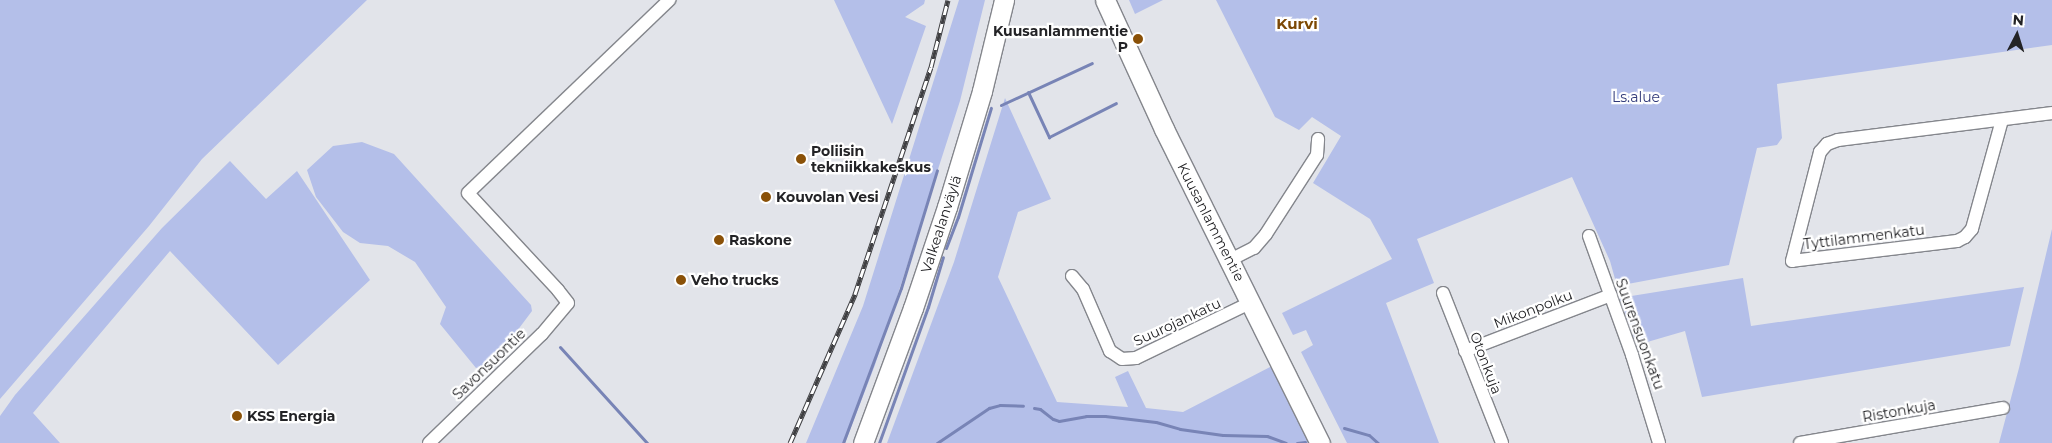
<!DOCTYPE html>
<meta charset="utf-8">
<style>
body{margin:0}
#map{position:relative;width:2052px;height:443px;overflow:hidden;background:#e2e4ea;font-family:Montserrat,sans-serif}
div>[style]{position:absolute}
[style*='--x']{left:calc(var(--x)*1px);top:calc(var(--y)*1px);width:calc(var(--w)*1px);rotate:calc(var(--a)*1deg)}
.green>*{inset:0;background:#b4bfe9}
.stream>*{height:3px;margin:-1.5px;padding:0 1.5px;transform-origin:1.5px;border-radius:1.5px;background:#7884b6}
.roads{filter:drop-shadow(1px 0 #84868c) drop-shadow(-1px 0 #84868c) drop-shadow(0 1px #84868c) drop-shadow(0 -1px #84868c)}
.street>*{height:12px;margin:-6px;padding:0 6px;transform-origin:6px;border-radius:6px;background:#fff}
.secondary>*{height:19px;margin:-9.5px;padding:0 9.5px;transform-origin:9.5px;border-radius:9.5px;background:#fff}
.rail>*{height:5px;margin-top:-2.5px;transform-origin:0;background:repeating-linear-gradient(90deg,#fff 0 9px,#3f3f42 0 18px);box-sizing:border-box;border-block:1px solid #3f3f42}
.dots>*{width:14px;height:14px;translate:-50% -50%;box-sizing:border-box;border:2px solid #fff;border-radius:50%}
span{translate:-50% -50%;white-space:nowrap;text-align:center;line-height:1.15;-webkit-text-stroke:4.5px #fff;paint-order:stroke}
.poi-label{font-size:14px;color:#232326;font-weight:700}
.right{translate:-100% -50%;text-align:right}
.left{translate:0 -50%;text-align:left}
.park-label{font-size:14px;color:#303979}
.street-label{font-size:14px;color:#232326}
.neighbourhood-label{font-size:15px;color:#7c4805;font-weight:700}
.north{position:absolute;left:1992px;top:10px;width:50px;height:50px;-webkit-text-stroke:4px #fff;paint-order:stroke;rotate:5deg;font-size:14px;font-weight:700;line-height:20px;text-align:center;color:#232326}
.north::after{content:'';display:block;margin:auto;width:18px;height:22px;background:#232326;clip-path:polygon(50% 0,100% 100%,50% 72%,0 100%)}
</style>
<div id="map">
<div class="green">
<div style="clip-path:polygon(0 0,367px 0,202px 159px,149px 226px,0 399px)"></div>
<div style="clip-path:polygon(834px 0,925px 0,924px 4px,905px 17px,926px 26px,892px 124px)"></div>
<div style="clip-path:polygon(959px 0,985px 0,960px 101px,875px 365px,845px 443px,806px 443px,863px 306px)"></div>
<div style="clip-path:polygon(1129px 0,1163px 0,1135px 14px)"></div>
<div style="clip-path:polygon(1216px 0,2052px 0,2052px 45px,1777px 84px,1782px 138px,1777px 145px,1757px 148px,1729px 265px,1617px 286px,1610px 261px,1572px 177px,1417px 239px,1434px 283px,1386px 303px,1439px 443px,1347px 443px,1301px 352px,1313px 345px,1306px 330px,1293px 335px,1282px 313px,1392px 259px,1370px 219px,1313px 183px,1341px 136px,1312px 117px,1299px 130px,1275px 117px)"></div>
<div style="clip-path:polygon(1005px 98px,1051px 199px,1018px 212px,998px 277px,1057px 402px,1128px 407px,1115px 377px,1128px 371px,1146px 408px,1183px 412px,1272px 366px,1309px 443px,887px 443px,954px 262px)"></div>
<div style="clip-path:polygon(362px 142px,394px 154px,531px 305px,532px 311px,499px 355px,485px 367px,476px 368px,440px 324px,446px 307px,415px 262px,388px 246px,360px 243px,343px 232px,316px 197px,307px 170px,333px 146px)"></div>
<div style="clip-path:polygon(230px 161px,266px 199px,297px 171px,370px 280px,278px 365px,170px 251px,33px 413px,60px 443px,0 443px,0 416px,15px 395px,162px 228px)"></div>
<div style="clip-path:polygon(2052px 229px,2052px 443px,1999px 443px,2019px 368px)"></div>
<div style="clip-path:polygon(1743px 278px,1751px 326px,2024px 287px,2010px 346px,1702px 397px,1685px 331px,1637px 345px,1619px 298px)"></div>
</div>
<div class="stream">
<div style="--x:1028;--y:92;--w:50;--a:65"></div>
<div style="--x:1049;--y:137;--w:75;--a:-26.9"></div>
<div style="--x:1001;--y:105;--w:100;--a:-24.8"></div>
<div style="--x:946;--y:248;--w:33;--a:-69"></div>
<div style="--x:958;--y:217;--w:114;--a:-73.2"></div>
<div style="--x:560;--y:347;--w:130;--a:47.8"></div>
<div style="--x:1034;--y:408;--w:6;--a:9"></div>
<div style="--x:1040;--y:409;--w:16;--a:38"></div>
<div style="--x:1053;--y:419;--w:6;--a:18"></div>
<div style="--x:1059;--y:421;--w:27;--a:-10"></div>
<div style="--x:1086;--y:416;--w:19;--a:0"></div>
<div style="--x:1105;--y:416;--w:51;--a:6.7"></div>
<div style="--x:1156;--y:422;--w:25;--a:16"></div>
<div style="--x:1180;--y:429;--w:43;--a:7.9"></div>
<div style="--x:1223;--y:435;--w:44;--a:1.3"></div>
<div style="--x:1267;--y:436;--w:20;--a:20"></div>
<div style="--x:1344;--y:428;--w:26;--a:16"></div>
<div style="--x:1369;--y:435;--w:12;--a:42"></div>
<div style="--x:843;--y:443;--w:165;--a:-69.5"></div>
<div style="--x:901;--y:288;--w:123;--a:-73"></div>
<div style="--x:879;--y:443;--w:145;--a:-70.2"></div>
<div style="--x:928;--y:307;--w:52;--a:-73.3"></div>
<div style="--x:937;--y:443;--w:63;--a:-33.9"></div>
<div style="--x:989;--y:408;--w:11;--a:-15"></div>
<div style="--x:1000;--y:405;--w:23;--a:2"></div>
<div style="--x:1297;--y:443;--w:8;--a:-7"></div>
</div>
<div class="roads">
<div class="street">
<div style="--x:2002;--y:120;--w:113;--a:105.4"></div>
<div style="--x:1972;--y:229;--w:11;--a:131"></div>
<div style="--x:1965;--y:237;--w:9;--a:153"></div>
<div style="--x:1957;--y:241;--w:166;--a:173.1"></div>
<div style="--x:1792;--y:261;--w:113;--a:-75.6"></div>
<div style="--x:1820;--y:152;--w:11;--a:-49"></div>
<div style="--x:1827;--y:144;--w:12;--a:-20"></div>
<div style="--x:1838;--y:140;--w:216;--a:-7.2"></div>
<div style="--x:1589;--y:236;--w:127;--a:70.1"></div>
<div style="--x:1632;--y:355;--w:92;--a:72.9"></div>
<div style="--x:1230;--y:260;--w:27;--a:-27"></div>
<div style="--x:1254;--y:248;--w:18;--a:-49"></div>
<div style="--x:1266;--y:234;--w:94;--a:-57.2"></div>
<div style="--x:1317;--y:155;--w:16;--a:-86"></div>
<div style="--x:1072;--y:276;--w:17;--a:50"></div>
<div style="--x:1083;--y:289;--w:68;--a:66.5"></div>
<div style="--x:1110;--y:351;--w:14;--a:34"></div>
<div style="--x:1122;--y:359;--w:14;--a:-4"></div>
<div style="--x:1136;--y:358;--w:129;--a:-25.8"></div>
<div style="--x:1443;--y:293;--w:161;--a:68.5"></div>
<div style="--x:1465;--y:351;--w:156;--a:-21"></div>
<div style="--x:429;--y:443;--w:157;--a:-44"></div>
<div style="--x:542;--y:334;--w:40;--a:-50"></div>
<div style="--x:568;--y:303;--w:16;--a:-128"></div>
<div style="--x:558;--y:290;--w:132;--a:-132.9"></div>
<div style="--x:468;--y:193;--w:279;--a:-43.8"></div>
<div style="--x:1800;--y:443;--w:206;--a:-9.8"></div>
</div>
<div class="secondary">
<div style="--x:1105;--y:0;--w:142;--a:65.4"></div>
<div style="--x:1164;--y:129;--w:351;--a:63.6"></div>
<div style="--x:863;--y:443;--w:144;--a:-69.7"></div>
<div style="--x:913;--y:308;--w:107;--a:-71.4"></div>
<div style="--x:947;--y:207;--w:121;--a:-73.2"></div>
<div style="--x:982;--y:91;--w:94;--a:-76.4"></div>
</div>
</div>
<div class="rail">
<div style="--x:790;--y:443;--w:163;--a:-66.4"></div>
<div style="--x:855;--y:294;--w:239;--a:-71.5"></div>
<div style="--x:931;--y:67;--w:69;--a:-75.8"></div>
</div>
<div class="dots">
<div style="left:1138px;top:39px;background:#8a5108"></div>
<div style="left:801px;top:159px;background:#8a5108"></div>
<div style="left:766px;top:197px;background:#8a5108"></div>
<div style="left:719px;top:240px;background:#8a5108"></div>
<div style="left:681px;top:280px;background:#8a5108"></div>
<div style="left:237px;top:416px;background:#8a5108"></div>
</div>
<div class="poi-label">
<span class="right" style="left:1128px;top:39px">Kuusanlammentie<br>P</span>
<span class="left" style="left:811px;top:159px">Poliisin<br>tekniikkakeskus</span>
<span class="left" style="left:776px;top:197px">Kouvolan Vesi</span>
<span class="left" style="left:729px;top:240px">Raskone</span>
<span class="left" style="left:691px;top:280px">Veho trucks</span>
<span class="left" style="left:247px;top:416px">KSS Energia</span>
</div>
<div class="park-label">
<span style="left:1636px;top:97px">Ls.alue</span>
</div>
<div class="street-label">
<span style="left:1211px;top:222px;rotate:63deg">Kuusanlammentie</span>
<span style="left:941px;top:224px;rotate:-72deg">Valkealanväylä</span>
<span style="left:1864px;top:237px;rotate:-7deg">Tyttilammenkatu</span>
<span style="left:1533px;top:309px;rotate:-21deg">Mikonpolku</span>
<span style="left:1177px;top:322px;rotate:-25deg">Suurojankatu</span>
<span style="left:1640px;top:334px;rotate:70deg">Suurensuonkatu</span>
<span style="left:1486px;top:363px;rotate:69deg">Otonkuja</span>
<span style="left:489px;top:364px;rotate:-44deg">Savonsuontie</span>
<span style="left:1899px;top:411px;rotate:-10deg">Ristonkuja</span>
</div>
<div class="neighbourhood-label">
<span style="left:1297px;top:24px">Kurvi</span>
</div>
<div class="north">N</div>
</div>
